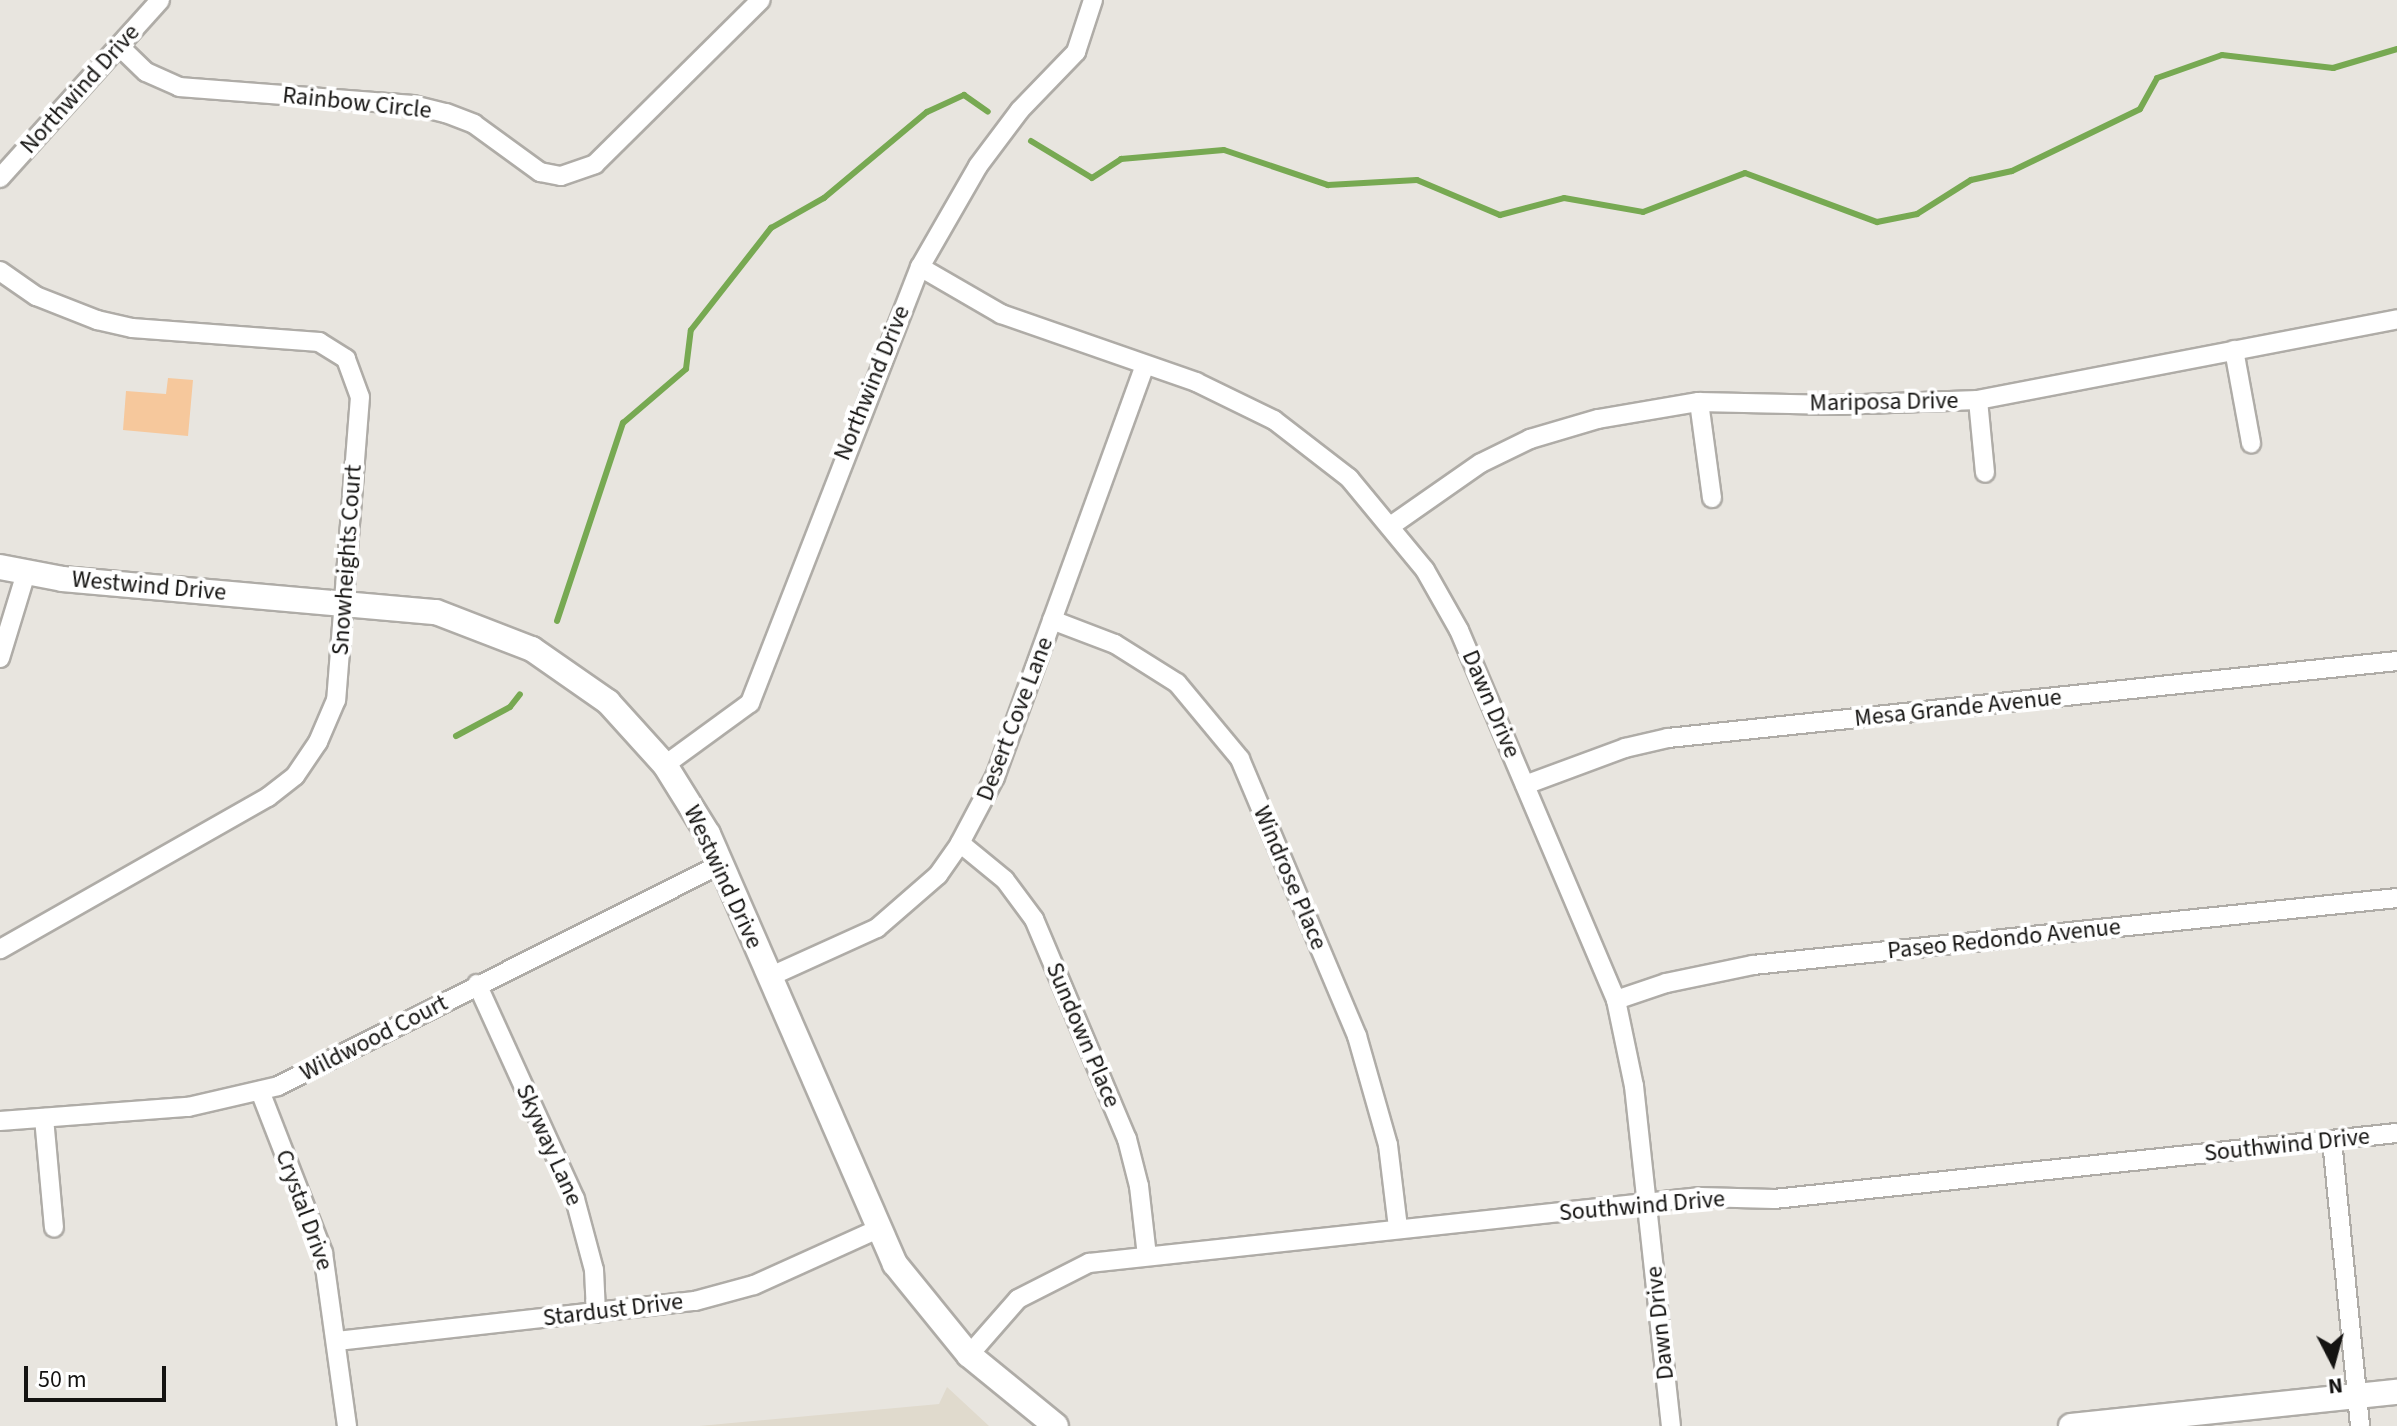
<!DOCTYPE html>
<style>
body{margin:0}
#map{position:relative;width:2397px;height:1426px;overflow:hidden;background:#e8e5df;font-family:"Source Sans 3",sans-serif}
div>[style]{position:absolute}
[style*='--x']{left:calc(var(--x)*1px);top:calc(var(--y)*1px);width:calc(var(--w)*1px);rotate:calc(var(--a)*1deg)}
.built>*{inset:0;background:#e0dacd}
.stream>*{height:6px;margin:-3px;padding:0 3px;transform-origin:3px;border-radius:3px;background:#77a952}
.building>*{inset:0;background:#f6c89c}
.roads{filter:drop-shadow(2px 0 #afaca7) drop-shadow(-2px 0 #afaca7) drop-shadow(0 2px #afaca7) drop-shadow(0 -2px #afaca7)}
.street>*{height:18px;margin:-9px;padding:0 9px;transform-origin:9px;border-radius:9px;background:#fff}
.secondary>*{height:24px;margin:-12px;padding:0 12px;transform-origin:12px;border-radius:12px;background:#fff}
span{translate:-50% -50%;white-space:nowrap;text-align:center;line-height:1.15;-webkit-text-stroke:8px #fff;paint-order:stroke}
.street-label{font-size:24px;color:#141311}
.north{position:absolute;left:2293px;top:1322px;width:80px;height:80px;-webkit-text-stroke:6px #fff;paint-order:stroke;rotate:174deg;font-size:22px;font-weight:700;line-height:32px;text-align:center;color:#141311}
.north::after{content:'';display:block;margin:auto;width:28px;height:36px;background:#141311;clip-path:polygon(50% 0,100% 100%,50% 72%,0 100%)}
.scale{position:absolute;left:24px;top:1366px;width:142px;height:36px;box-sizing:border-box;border:4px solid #141311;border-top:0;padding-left:10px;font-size:24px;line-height:28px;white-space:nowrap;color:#141311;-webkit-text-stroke:6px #fff;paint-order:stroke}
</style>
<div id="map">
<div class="built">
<div style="clip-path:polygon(947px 1387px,989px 1426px,699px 1426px,939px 1404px)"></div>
</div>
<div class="stream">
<div style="--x:1031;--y:141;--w:71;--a:31.2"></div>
<div style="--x:1092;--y:178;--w:35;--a:-33"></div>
<div style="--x:1121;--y:159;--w:103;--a:-5"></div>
<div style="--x:1224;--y:150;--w:110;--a:18.6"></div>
<div style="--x:1328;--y:185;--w:89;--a:-3.2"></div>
<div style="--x:1417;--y:180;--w:90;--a:22.9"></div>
<div style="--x:1500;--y:215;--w:66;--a:-14.9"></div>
<div style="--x:1564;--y:198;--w:80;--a:10"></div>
<div style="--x:1643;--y:212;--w:109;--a:-20.9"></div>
<div style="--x:1745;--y:173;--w:141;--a:20.4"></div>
<div style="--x:1877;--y:222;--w:41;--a:-11.3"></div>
<div style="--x:1917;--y:214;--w:64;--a:-32.2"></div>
<div style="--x:1971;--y:180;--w:42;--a:-12.4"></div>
<div style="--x:2012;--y:171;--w:142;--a:-25.8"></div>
<div style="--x:2140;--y:109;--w:35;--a:-61"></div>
<div style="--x:2157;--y:78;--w:69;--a:-19.5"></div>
<div style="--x:2222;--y:55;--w:112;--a:6.7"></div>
<div style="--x:2333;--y:68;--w:67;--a:-16.5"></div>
<div style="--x:557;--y:621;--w:209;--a:-71.6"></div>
<div style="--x:623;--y:423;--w:83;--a:-40.6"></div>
<div style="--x:686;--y:369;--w:39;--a:-83"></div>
<div style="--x:691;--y:330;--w:130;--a:-51.9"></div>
<div style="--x:771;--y:228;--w:61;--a:-29.5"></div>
<div style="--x:824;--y:198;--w:134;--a:-39.9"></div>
<div style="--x:927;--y:112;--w:41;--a:-24.7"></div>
<div style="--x:964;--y:95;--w:29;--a:35"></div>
<div style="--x:456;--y:736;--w:61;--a:-28.2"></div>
<div style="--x:510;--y:707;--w:16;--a:-52"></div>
</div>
<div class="building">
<div style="clip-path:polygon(168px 378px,193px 380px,188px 436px,123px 430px,126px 391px,166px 394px)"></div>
</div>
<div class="roads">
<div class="street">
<div style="--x:119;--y:46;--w:37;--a:44"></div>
<div style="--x:146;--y:72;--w:36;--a:24"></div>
<div style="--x:179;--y:87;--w:235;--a:4.4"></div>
<div style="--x:413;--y:105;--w:34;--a:14"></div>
<div style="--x:446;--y:113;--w:30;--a:21"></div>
<div style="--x:474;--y:124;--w:82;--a:36"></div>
<div style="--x:540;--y:172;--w:21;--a:11"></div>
<div style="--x:561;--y:176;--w:36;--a:-19"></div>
<div style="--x:595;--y:164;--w:233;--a:-44.7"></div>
<div style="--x:0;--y:178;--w:239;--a:-48"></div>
<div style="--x:920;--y:267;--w:94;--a:30.1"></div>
<div style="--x:1001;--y:314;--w:207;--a:19.2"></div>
<div style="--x:1196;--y:382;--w:87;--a:26"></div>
<div style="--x:1274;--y:420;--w:95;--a:37.7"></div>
<div style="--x:1349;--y:478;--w:119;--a:50.4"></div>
<div style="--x:1425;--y:570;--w:69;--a:60.5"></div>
<div style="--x:1459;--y:630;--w:402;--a:67"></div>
<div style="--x:1616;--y:1000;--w:88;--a:78.2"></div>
<div style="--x:1634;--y:1086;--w:342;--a:83.8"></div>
<div style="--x:0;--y:271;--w:44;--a:34.8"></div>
<div style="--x:36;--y:296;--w:66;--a:21.5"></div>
<div style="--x:97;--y:320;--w:36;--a:13"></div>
<div style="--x:132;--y:328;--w:188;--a:4.3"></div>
<div style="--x:319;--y:342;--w:32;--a:32"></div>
<div style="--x:346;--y:359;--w:40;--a:69.8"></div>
<div style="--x:360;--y:397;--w:304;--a:94.5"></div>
<div style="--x:336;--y:700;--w:46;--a:113.2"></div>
<div style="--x:318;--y:742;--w:41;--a:124.1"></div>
<div style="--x:295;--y:776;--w:34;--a:142"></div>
<div style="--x:268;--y:797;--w:308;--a:150.4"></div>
<div style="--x:2234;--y:350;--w:95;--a:79.6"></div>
<div style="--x:1978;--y:400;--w:73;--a:84.5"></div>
<div style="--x:1699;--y:402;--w:97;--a:82.3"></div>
<div style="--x:1392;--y:525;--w:108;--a:-34.9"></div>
<div style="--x:1481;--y:463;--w:55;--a:-26.1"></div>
<div style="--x:1530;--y:439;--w:71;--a:-16.4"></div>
<div style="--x:1598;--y:419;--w:102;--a:-9.6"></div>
<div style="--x:1699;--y:402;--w:136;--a:1.3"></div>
<div style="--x:1835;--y:405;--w:143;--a:-2"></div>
<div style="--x:1978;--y:400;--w:427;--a:-10.9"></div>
<div style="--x:1052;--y:620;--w:67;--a:20.9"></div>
<div style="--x:1115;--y:644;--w:73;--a:32.2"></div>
<div style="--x:1177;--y:683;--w:99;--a:50.3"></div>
<div style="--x:1240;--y:759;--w:301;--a:67.1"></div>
<div style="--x:1357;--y:1036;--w:113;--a:74.1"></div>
<div style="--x:1388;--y:1145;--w:84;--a:83.1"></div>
<div style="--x:0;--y:658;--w:89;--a:-73"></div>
<div style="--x:665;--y:765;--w:105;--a:-36.1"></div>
<div style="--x:750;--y:703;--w:468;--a:-68.7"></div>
<div style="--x:920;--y:267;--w:116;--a:-60.1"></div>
<div style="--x:978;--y:166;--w:70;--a:-53.1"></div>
<div style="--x:1020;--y:110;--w:81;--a:-46"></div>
<div style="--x:1076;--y:52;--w:55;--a:-71.9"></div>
<div style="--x:1525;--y:785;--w:107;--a:-20.3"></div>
<div style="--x:1625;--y:748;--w:44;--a:-13.1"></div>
<div style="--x:1668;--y:738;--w:733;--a:-6.03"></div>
<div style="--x:960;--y:843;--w:58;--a:39.4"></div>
<div style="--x:1005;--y:880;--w:49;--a:53.4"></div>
<div style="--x:1034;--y:919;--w:239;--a:67.1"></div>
<div style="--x:1127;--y:1139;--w:49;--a:75.7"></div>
<div style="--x:1139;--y:1186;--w:70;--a:83.5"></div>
<div style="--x:769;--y:977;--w:119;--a:-24.4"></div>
<div style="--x:877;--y:928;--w:81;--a:-41"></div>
<div style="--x:938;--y:875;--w:39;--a:-55"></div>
<div style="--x:960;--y:843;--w:75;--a:-62.1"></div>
<div style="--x:995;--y:777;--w:436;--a:-70"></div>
<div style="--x:477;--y:984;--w:236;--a:65.5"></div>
<div style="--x:575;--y:1199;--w:73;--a:75"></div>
<div style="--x:594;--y:1270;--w:43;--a:87.3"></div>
<div style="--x:1616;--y:1000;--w:53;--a:-18.8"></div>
<div style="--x:1666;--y:983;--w:89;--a:-11.7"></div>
<div style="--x:1753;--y:965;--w:647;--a:-5.94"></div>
<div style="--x:260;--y:1091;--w:174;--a:68.7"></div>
<div style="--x:323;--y:1253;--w:175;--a:82.1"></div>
<div style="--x:44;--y:1118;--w:110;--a:84.8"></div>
<div style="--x:0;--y:1121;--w:189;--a:-4.3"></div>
<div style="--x:188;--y:1107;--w:92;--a:-13.1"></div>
<div style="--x:278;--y:1086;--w:496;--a:-26.6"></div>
<div style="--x:2332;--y:1140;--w:287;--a:84.4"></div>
<div style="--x:337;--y:1341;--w:360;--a:-6.4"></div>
<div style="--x:695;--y:1301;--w:61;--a:-15.2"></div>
<div style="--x:754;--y:1285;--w:134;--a:-24.3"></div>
<div style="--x:969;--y:1355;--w:74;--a:-48.8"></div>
<div style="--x:1018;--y:1299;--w:80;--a:-26.9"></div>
<div style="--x:1089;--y:1263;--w:615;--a:-6.17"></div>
<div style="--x:1700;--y:1197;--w:74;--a:1.5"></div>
<div style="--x:1774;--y:1199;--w:626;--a:-6.05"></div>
</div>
<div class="secondary">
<div style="--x:0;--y:567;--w:64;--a:10.8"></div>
<div style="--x:63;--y:579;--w:374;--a:5.1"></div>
<div style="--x:436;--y:612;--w:103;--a:21.1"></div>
<div style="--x:532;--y:649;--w:93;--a:34.9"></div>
<div style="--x:608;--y:702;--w:85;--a:47.9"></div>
<div style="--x:665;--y:765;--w:81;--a:58.1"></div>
<div style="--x:708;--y:834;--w:469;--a:66.5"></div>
<div style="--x:895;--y:1264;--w:117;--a:50.9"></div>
<div style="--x:969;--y:1355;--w:112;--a:39.2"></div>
<div style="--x:2071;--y:1426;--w:328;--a:-6"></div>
</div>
</div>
<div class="street-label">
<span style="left:80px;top:89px;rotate:-48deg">Northwind Drive</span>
<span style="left:357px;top:103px;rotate:6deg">Rainbow Circle</span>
<span style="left:872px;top:383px;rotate:-68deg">Northwind Drive</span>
<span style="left:1884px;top:402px;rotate:-1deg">Mariposa Drive</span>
<span style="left:347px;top:560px;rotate:-86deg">Snowheights Court</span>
<span style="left:149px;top:586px;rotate:5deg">Westwind Drive</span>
<span style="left:1491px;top:704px;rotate:67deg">Dawn Drive</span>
<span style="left:1958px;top:708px;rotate:-6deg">Mesa Grande Avenue</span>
<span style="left:1015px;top:719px;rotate:-69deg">Desert Cove Lane</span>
<span style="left:723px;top:877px;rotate:65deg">Westwind Drive</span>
<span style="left:1290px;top:878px;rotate:67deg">Windrose Place</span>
<span style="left:2004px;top:939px;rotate:-6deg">Paseo Redondo Avenue</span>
<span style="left:1083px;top:1035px;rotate:67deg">Sundown Place</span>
<span style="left:374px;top:1038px;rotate:-27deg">Wildwood Court</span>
<span style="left:549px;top:1145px;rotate:66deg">Skyway Lane</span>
<span style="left:2287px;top:1145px;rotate:-6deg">Southwind Drive</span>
<span style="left:1642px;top:1206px;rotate:-5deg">Southwind Drive</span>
<span style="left:304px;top:1210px;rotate:70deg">Crystal Drive</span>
<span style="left:613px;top:1310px;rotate:-7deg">Stardust Drive</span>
<span style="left:1660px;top:1323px;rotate:-96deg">Dawn Drive</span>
</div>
<div class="north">N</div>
<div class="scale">50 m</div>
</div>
